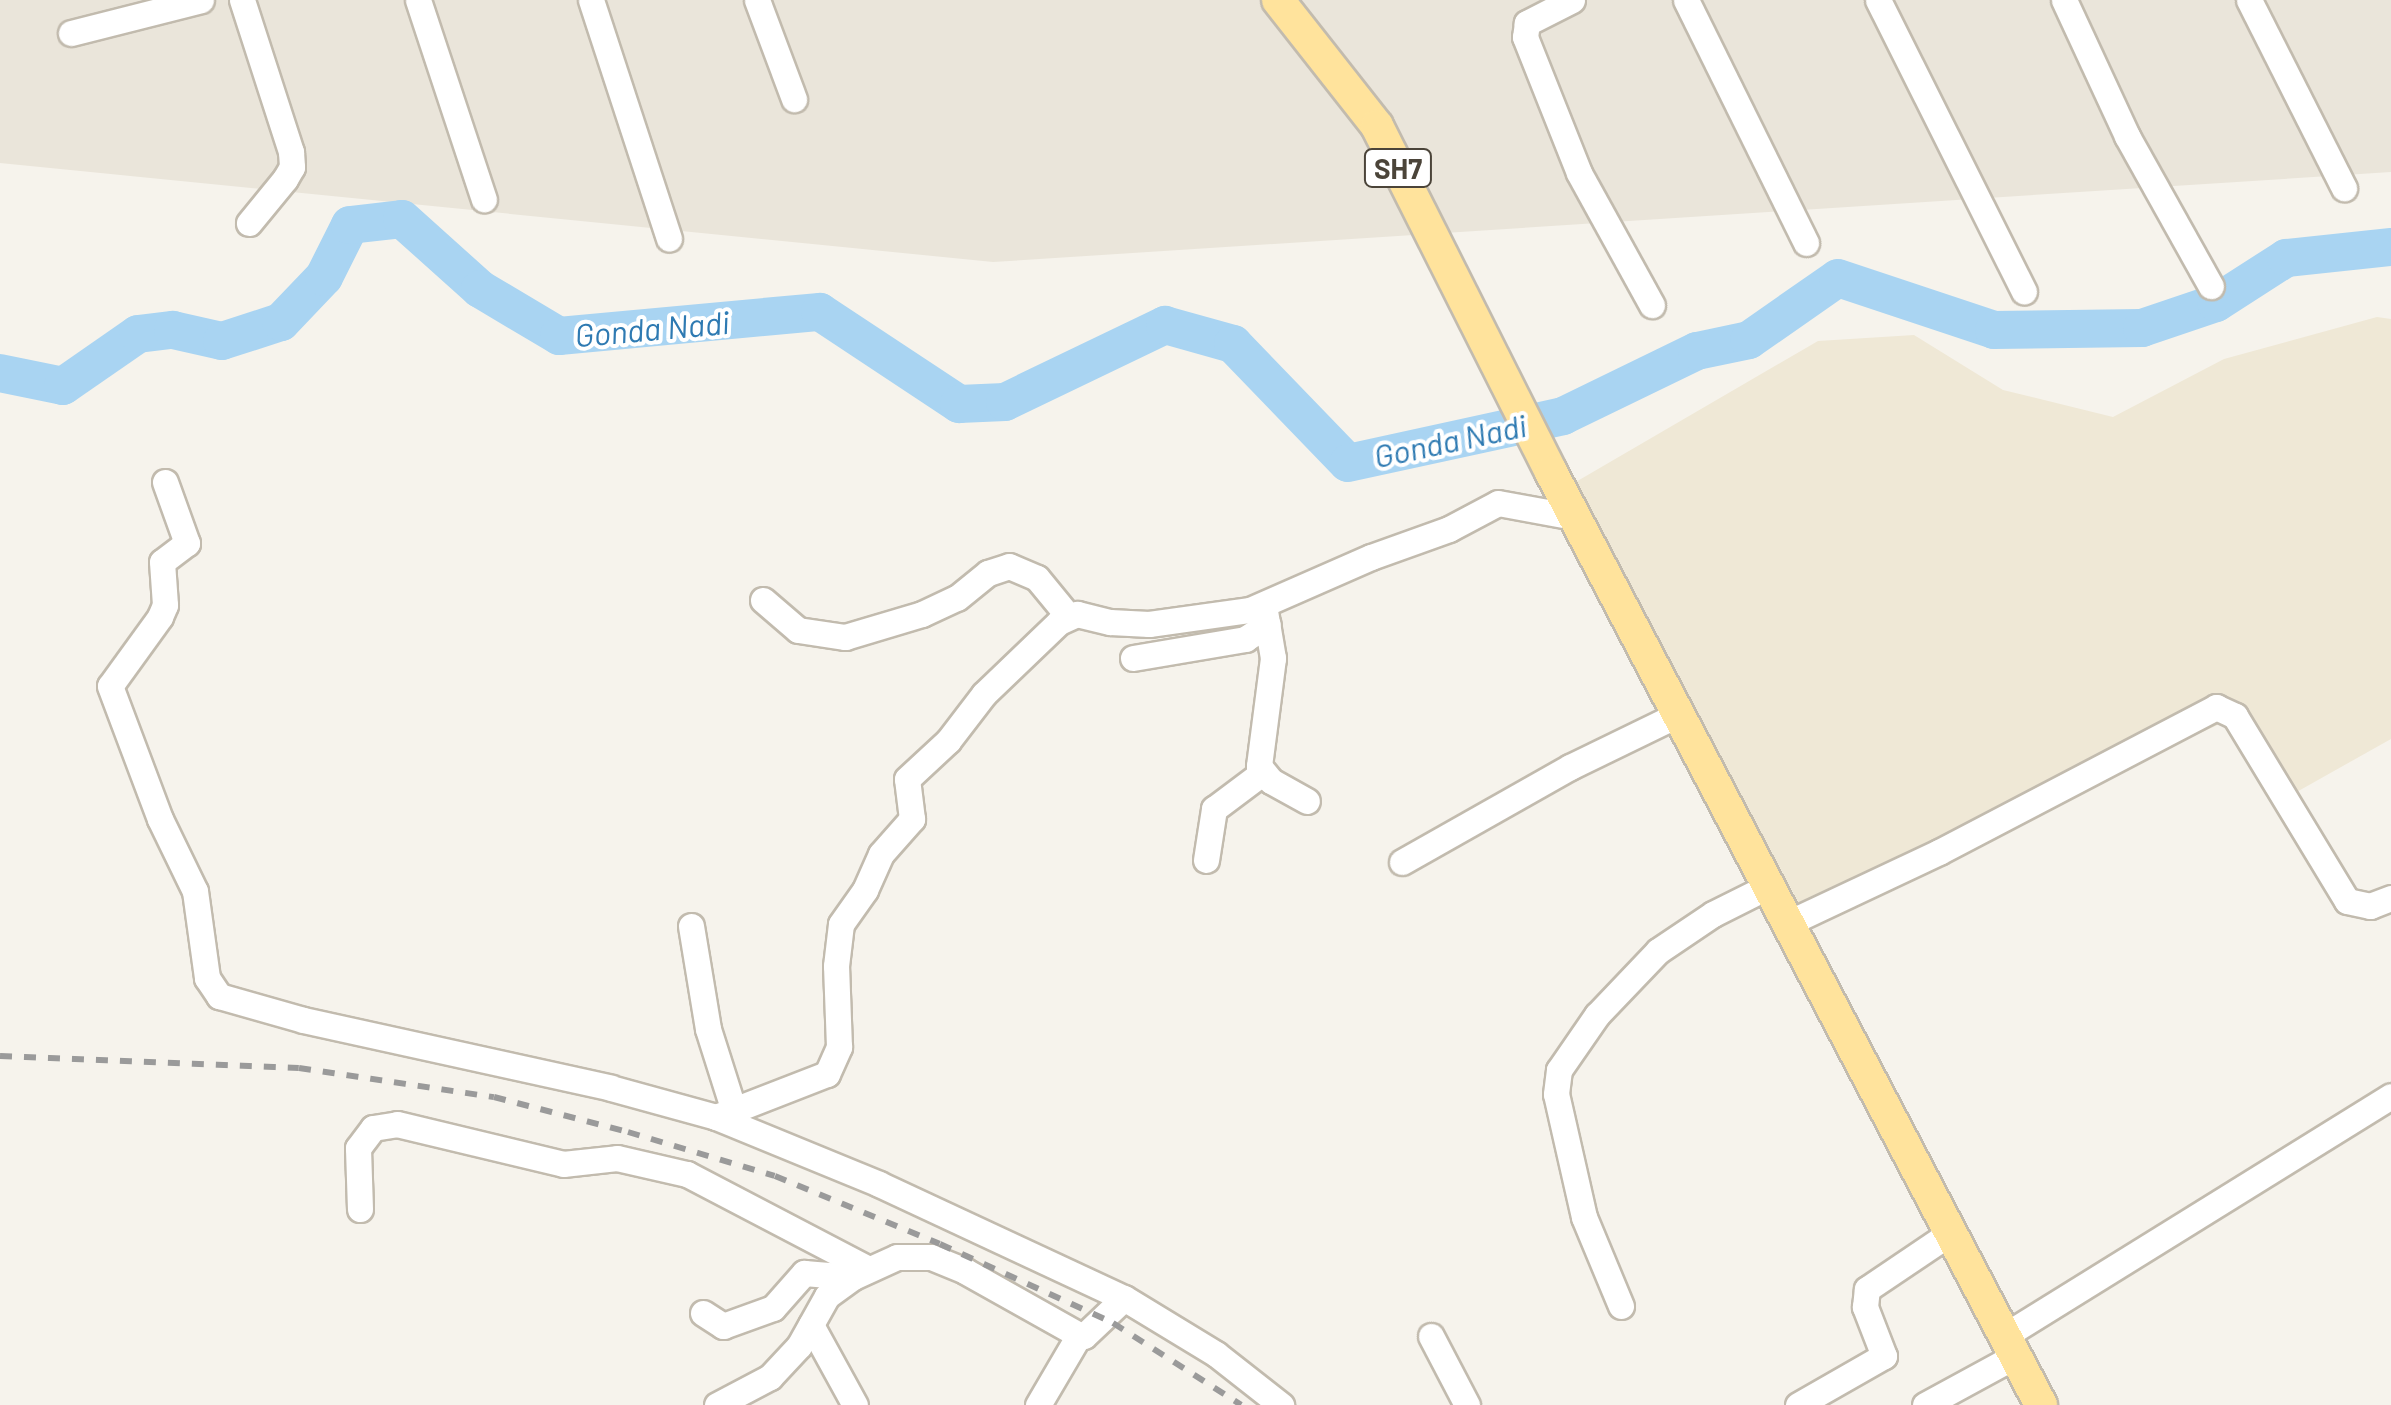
<!DOCTYPE html>
<style>
body{margin:0}
#map{position:relative;width:2391px;height:1405px;overflow:hidden;background:#f6f3ec;font-family:Barlow,sans-serif}
div>[style]{position:absolute}
[style*='--x']{left:calc(var(--x)*1px);top:calc(var(--y)*1px);width:calc(var(--w)*1px);rotate:calc(var(--a)*1deg)}
.residential>*{inset:0;background:#eae5da}
.education>*{inset:0;background:#efe8d6}
.river>*{height:38px;margin:-19px;padding:0 19px;transform-origin:19px;border-radius:19px;background:#a9d4f2}
.roads{filter:drop-shadow(2px 0 #c2bbae) drop-shadow(-2px 0 #c2bbae) drop-shadow(0 2px #c2bbae) drop-shadow(0 -2px #c2bbae)}
.minor>*{height:25px;margin:-12.5px;padding:0 12.5px;transform-origin:12.5px;border-radius:12.5px;background:#fff}
.major>*{height:32px;margin:-16px;padding:0 16px;transform-origin:16px;border-radius:16px;background:#ffe39c}
.rail>*{height:6px;margin-top:-3px;transform-origin:0;background:repeating-linear-gradient(90deg,#9a9a9a 0 12px,transparent 0 24px)}
span{translate:-50% -50%;white-space:nowrap;text-align:center;line-height:1.15;-webkit-text-stroke:8px #fff;paint-order:stroke}
.shield-label span{padding:2px 8px;background:#fff;border:2px solid;border-radius:8px;-webkit-text-stroke-width:0}
.shield-label{font-size:28px;color:#4b4439;font-weight:700}
.water-label{font-size:32px;color:#2e7ab2;font-style:italic}
</style>
<div id="map">
<div class="residential">
<div style="clip-path:polygon(0 0,2391px 0,2391px 172px,993px 262px,0 163px)"></div>
</div>
<div class="education">
<div style="clip-path:polygon(2377px 317px,2391px 319px,2391px 739px,2284px 799px,2235px 717px,1805px 915px,1574px 483px,1818px 341px,1914px 335px,2003px 390px,2113px 417px,2224px 359px)"></div>
</div>
<div class="river">
<div style="--x:0;--y:373;--w:64;--a:11.7"></div>
<div style="--x:63;--y:386;--w:91;--a:-34.7"></div>
<div style="--x:138;--y:334;--w:35;--a:-7"></div>
<div style="--x:173;--y:330;--w:50;--a:12.7"></div>
<div style="--x:222;--y:341;--w:62;--a:-17.9"></div>
<div style="--x:281;--y:322;--w:62;--a:-46.3"></div>
<div style="--x:324;--y:277;--w:58;--a:-63.4"></div>
<div style="--x:350;--y:225;--w:52;--a:-6.6"></div>
<div style="--x:402;--y:219;--w:105;--a:41.9"></div>
<div style="--x:480;--y:289;--w:92;--a:30.7"></div>
<div style="--x:559;--y:336;--w:262;--a:-5.3"></div>
<div style="--x:820;--y:312;--w:167;--a:33.5"></div>
<div style="--x:959;--y:404;--w:46;--a:-2.5"></div>
<div style="--x:1005;--y:402;--w:178;--a:-25.7"></div>
<div style="--x:1165;--y:325;--w:71;--a:15.6"></div>
<div style="--x:1233;--y:344;--w:165;--a:46"></div>
<div style="--x:1348;--y:463;--w:220;--a:-12.3"></div>
<div style="--x:1563;--y:416;--w:149;--a:-25.9"></div>
<div style="--x:1697;--y:351;--w:53;--a:-11.9"></div>
<div style="--x:1749;--y:340;--w:108;--a:-34.9"></div>
<div style="--x:1838;--y:278;--w:164;--a:18.4"></div>
<div style="--x:1994;--y:330;--w:148;--a:-0.8"></div>
<div style="--x:2142;--y:328;--w:78;--a:-18.7"></div>
<div style="--x:2216;--y:303;--w:83;--a:-32.7"></div>
<div style="--x:2286;--y:258;--w:106;--a:-6"></div>
</div>
<div class="roads">
<div class="minor">
<div style="--x:242;--y:0;--w:160;--a:72.1"></div>
<div style="--x:291;--y:152;--w:15;--a:86"></div>
<div style="--x:292;--y:167;--w:14;--a:120"></div>
<div style="--x:285;--y:179;--w:57;--a:129.3"></div>
<div style="--x:418;--y:0;--w:210;--a:71.7"></div>
<div style="--x:591;--y:0;--w:251;--a:71.9"></div>
<div style="--x:757;--y:0;--w:106;--a:69.5"></div>
<div style="--x:1572;--y:0;--w:51;--a:152.9"></div>
<div style="--x:1527;--y:23;--w:14;--a:98"></div>
<div style="--x:1525;--y:37;--w:146;--a:68.3"></div>
<div style="--x:1579;--y:173;--w:151;--a:61.1"></div>
<div style="--x:1686;--y:0;--w:271;--a:63.7"></div>
<div style="--x:1878;--y:0;--w:326;--a:63.4"></div>
<div style="--x:2064;--y:0;--w:150;--a:65.1"></div>
<div style="--x:2127;--y:136;--w:172;--a:60.8"></div>
<div style="--x:2249;--y:0;--w:211;--a:63.2"></div>
<div style="--x:71;--y:33;--w:134;--a:-14.2"></div>
<div style="--x:165;--y:482;--w:65;--a:70.2"></div>
<div style="--x:187;--y:543;--w:31;--a:143"></div>
<div style="--x:162;--y:562;--w:43;--a:86"></div>
<div style="--x:165;--y:605;--w:13;--a:113"></div>
<div style="--x:160;--y:617;--w:85;--a:125.9"></div>
<div style="--x:110;--y:686;--w:142;--a:69.4"></div>
<div style="--x:160;--y:819;--w:80;--a:64.1"></div>
<div style="--x:195;--y:891;--w:88;--a:82.1"></div>
<div style="--x:207;--y:978;--w:22;--a:56"></div>
<div style="--x:219;--y:996;--w:87;--a:15.9"></div>
<div style="--x:303;--y:1020;--w:315;--a:12.4"></div>
<div style="--x:611;--y:1088;--w:109;--a:15.4"></div>
<div style="--x:716;--y:1117;--w:176;--a:22.3"></div>
<div style="--x:879;--y:1184;--w:270;--a:25"></div>
<div style="--x:1124;--y:1298;--w:108;--a:31.3"></div>
<div style="--x:1216;--y:1354;--w:83;--a:38.1"></div>
<div style="--x:763;--y:600;--w:46;--a:40.6"></div>
<div style="--x:798;--y:630;--w:48;--a:8.5"></div>
<div style="--x:845;--y:637;--w:80;--a:-16.6"></div>
<div style="--x:922;--y:614;--w:38;--a:-25"></div>
<div style="--x:957;--y:598;--w:40;--a:-39"></div>
<div style="--x:988;--y:573;--w:22;--a:-18"></div>
<div style="--x:1009;--y:566;--w:30;--a:23"></div>
<div style="--x:1037;--y:578;--w:50;--a:50.6"></div>
<div style="--x:1264;--y:605;--w:54;--a:80.4"></div>
<div style="--x:1273;--y:658;--w:109;--a:97.4"></div>
<div style="--x:1259;--y:766;--w:19;--a:51"></div>
<div style="--x:1271;--y:781;--w:41;--a:29.1"></div>
<div style="--x:1133;--y:658;--w:114;--a:-9.6"></div>
<div style="--x:1245;--y:639;--w:27;--a:-33"></div>
<div style="--x:1206;--y:860;--w:52;--a:-81.1"></div>
<div style="--x:1214;--y:809;--w:60;--a:-36.9"></div>
<div style="--x:1402;--y:862;--w:193;--a:-29.5"></div>
<div style="--x:1570;--y:767;--w:119;--a:-25.9"></div>
<div style="--x:1786;--y:924;--w:169;--a:-25.2"></div>
<div style="--x:1939;--y:852;--w:313;--a:-27.6"></div>
<div style="--x:2216;--y:707;--w:21;--a:25"></div>
<div style="--x:2235;--y:716;--w:216;--a:58.8"></div>
<div style="--x:2347;--y:901;--w:24;--a:12"></div>
<div style="--x:2370;--y:906;--w:22;--a:-21"></div>
<div style="--x:691;--y:926;--w:104;--a:80.6"></div>
<div style="--x:708;--y:1029;--w:86;--a:72.4"></div>
<div style="--x:716;--y:1117;--w:119;--a:-21.2"></div>
<div style="--x:827;--y:1074;--w:30;--a:-66"></div>
<div style="--x:839;--y:1047;--w:81;--a:-92.1"></div>
<div style="--x:836;--y:966;--w:42;--a:-83.2"></div>
<div style="--x:841;--y:924;--w:42;--a:-54.8"></div>
<div style="--x:865;--y:890;--w:39;--a:-66"></div>
<div style="--x:881;--y:854;--w:47;--a:-48.5"></div>
<div style="--x:912;--y:819;--w:40;--a:-97.1"></div>
<div style="--x:907;--y:779;--w:56;--a:-42.8"></div>
<div style="--x:948;--y:741;--w:59;--a:-52.5"></div>
<div style="--x:984;--y:694;--w:104;--a:-43.8"></div>
<div style="--x:1059;--y:622;--w:20;--a:-24"></div>
<div style="--x:1077;--y:614;--w:34;--a:14"></div>
<div style="--x:1110;--y:622;--w:39;--a:3"></div>
<div style="--x:1149;--y:624;--w:102;--a:-7.9"></div>
<div style="--x:1250;--y:610;--w:132;--a:-23.7"></div>
<div style="--x:1371;--y:557;--w:83;--a:-19.7"></div>
<div style="--x:1449;--y:529;--w:55;--a:-28"></div>
<div style="--x:1498;--y:503;--w:77;--a:10.4"></div>
<div style="--x:360;--y:1209;--w:61;--a:-91.9"></div>
<div style="--x:358;--y:1148;--w:25;--a:-53"></div>
<div style="--x:373;--y:1128;--w:24;--a:-9"></div>
<div style="--x:397;--y:1124;--w:171;--a:13.5"></div>
<div style="--x:563;--y:1164;--w:54;--a:-6.3"></div>
<div style="--x:617;--y:1158;--w:72;--a:12.9"></div>
<div style="--x:687;--y:1174;--w:205;--a:27.6"></div>
<div style="--x:1621;--y:1306;--w:96;--a:-112.6"></div>
<div style="--x:1584;--y:1217;--w:126;--a:-102.8"></div>
<div style="--x:1556;--y:1094;--w:24;--a:-83"></div>
<div style="--x:1559;--y:1070;--w:67;--a:-55.4"></div>
<div style="--x:1597;--y:1015;--w:88;--a:-46.4"></div>
<div style="--x:1658;--y:951;--w:66;--a:-33.9"></div>
<div style="--x:1713;--y:914;--w:60;--a:-26.6"></div>
<div style="--x:703;--y:1313;--w:24;--a:33"></div>
<div style="--x:723;--y:1326;--w:53;--a:-19.8"></div>
<div style="--x:773;--y:1308;--w:47;--a:-48.5"></div>
<div style="--x:804;--y:1273;--w:49;--a:4.7"></div>
<div style="--x:811;--y:1325;--w:91;--a:61.2"></div>
<div style="--x:1431;--y:1336;--w:78;--a:62.4"></div>
<div style="--x:2004;--y:1336;--w:455;--a:-31.8"></div>
<div style="--x:717;--y:1405;--w:60;--a:-27.8"></div>
<div style="--x:770;--y:1377;--w:42;--a:-46.9"></div>
<div style="--x:799;--y:1346;--w:57;--a:-60.8"></div>
<div style="--x:827;--y:1296;--w:32;--a:-36"></div>
<div style="--x:853;--y:1277;--w:48;--a:-24.4"></div>
<div style="--x:897;--y:1257;--w:34;--a:0"></div>
<div style="--x:931;--y:1257;--w:37;--a:22"></div>
<div style="--x:965;--y:1271;--w:131;--a:29.3"></div>
<div style="--x:1079;--y:1335;--w:5;--a:11"></div>
<div style="--x:1084;--y:1336;--w:55;--a:-43.5"></div>
<div style="--x:1038;--y:1405;--w:81;--a:-59.6"></div>
<div style="--x:1798;--y:1405;--w:99;--a:-29.7"></div>
<div style="--x:1884;--y:1356;--w:53;--a:-111.2"></div>
<div style="--x:1865;--y:1307;--w:18;--a:-84"></div>
<div style="--x:1867;--y:1289;--w:100;--a:-34"></div>
<div style="--x:1925;--y:1405;--w:102;--a:-28.6"></div>
</div>
<div class="major">
<div style="--x:1278;--y:0;--w:160;--a:51.8"></div>
<div style="--x:1377;--y:126;--w:387;--a:63.3"></div>
<div style="--x:1551;--y:472;--w:1054;--a:62.29"></div>
</div>
</div>
<div class="rail">
<div style="--x:0;--y:1056;--w:299;--a:2.3"></div>
<div style="--x:299;--y:1068;--w:197;--a:8.5"></div>
<div style="--x:494;--y:1097;--w:138;--a:14.6"></div>
<div style="--x:628;--y:1132;--w:153;--a:16.7"></div>
<div style="--x:775;--y:1176;--w:178;--a:22.4"></div>
<div style="--x:940;--y:1244;--w:190;--a:24.5"></div>
<div style="--x:1113;--y:1323;--w:152;--a:32.6"></div>
</div>
<div class="shield-label">
<span style="left:1398px;top:168px">SH7</span>
</div>
<div class="water-label">
<span style="left:652px;top:328px;rotate:-5deg">Gonda Nadi</span>
<span style="left:1450px;top:440px;rotate:-12deg">Gonda Nadi</span>
</div>
</div>
